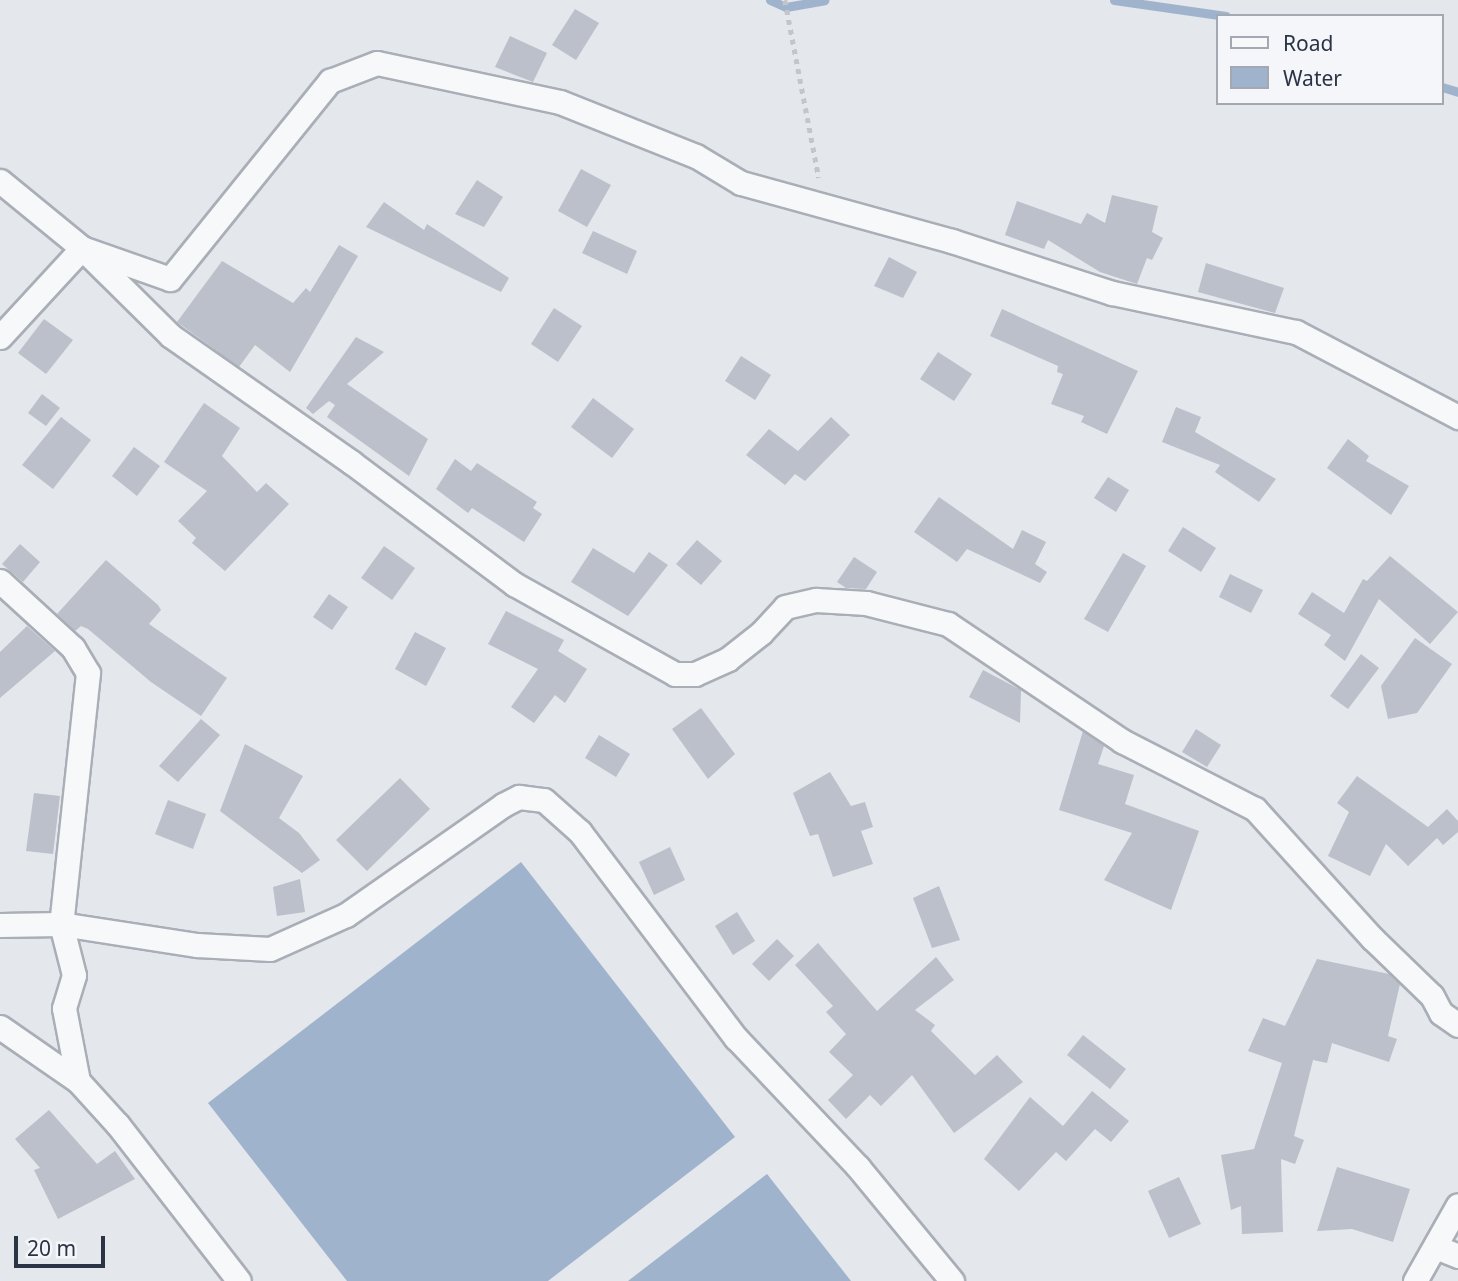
<!DOCTYPE html>
<style>
body{margin:0}
#map{position:relative;width:1458px;height:1281px;overflow:hidden;background:#e4e7ec;font-family:"Noto Sans",sans-serif}
div>[style]{position:absolute}
[style*='--x']{left:calc(var(--x)*1px);top:calc(var(--y)*1px);width:calc(var(--w)*1px);rotate:calc(var(--a)*1deg)}
.water>*{inset:0;background:#9fb4cc}
.stream>*{height:9px;margin:-4.5px;padding:0 4.5px;transform-origin:4.5px;border-radius:4.5px;background:#9fb4cc}
.building>*{inset:0;background:#bbc0ca}
.path>*{height:4.5px;margin-top:-2.25px;transform-origin:0;background:repeating-linear-gradient(90deg,#c2c5cb 0 5px,transparent 0 10px)}
.roads{filter:drop-shadow(2px 0 #a9aeb7) drop-shadow(-2px 0 #a9aeb7) drop-shadow(0 2px #a9aeb7) drop-shadow(0 -2px #a9aeb7)}
.street>*{height:23px;margin:-11.5px;padding:0 11.5px;transform-origin:11.5px;border-radius:11.5px;background:#f7f8fa}
span{translate:-50% -50%;white-space:nowrap;text-align:center;line-height:1.15;-webkit-text-stroke:6px #f4f6f9;paint-order:stroke}
.legend{position:absolute;left:1216px;top:14px;width:228px;height:91px;box-sizing:border-box;background:#f4f6f9;border:2px solid #a4a8b1;margin:0;padding:9px 12px;list-style:none;font-size:21px;color:#2b3445}
.legend li{display:flex;align-items:center;gap:14px;height:35px}
.legend b{width:35px;border:2px solid #a4a8b1}
.scale{position:absolute;left:14px;top:1236px;width:91px;height:32px;box-sizing:border-box;border:4px solid #2b3445;border-top:0;padding-left:9px;font-size:21px;line-height:24px;white-space:nowrap;color:#2b3445;-webkit-text-stroke:5px #f4f6f9;paint-order:stroke}
</style>
<div id="map">
<div class="water">
<div style="clip-path:polygon(521px 862px,735px 1137px,548px 1281px,347px 1281px,208px 1103px)"></div>
<div style="clip-path:polygon(767px 1174px,851px 1281px,628px 1281px)"></div>
</div>
<div class="stream">
<div style="--x:770;--y:0;--w:17;--a:24"></div>
<div style="--x:786;--y:7;--w:39;--a:-10"></div>
<div style="--x:1114;--y:0;--w:113;--a:8.1"></div>
<div style="--x:1442;--y:87;--w:17;--a:17"></div>
</div>
<div class="building">
<div style="clip-path:polygon(575px 9px,599px 23px,576px 60px,552px 45px)"></div>
<div style="clip-path:polygon(510px 36px,547px 53px,533px 82px,495px 67px)"></div>
<div style="clip-path:polygon(581px 169px,611px 185px,587px 227px,558px 211px)"></div>
<div style="clip-path:polygon(477px 180px,503px 197px,484px 227px,455px 214px)"></div>
<div style="clip-path:polygon(1112px 195px,1158px 206px,1152px 232px,1163px 238px,1152px 260px,1147px 258px,1137px 284px,1100px 272px,1048px 240px,1044px 249px,1005px 235px,1017px 201px,1081px 224px,1087px 213px,1105px 223px)"></div>
<div style="clip-path:polygon(384px 202px,424px 230px,427px 224px,509px 278px,501px 292px,366px 227px)"></div>
<div style="clip-path:polygon(593px 231px,637px 251px,627px 274px,582px 253px)"></div>
<div style="clip-path:polygon(339px 245px,358px 256px,290px 372px,255px 345px,239px 367px,177px 322px,222px 261px,293px 303px,306px 288px,310px 292px)"></div>
<div style="clip-path:polygon(889px 257px,917px 272px,903px 298px,874px 286px)"></div>
<div style="clip-path:polygon(1206px 263px,1284px 288px,1275px 313px,1198px 292px)"></div>
<div style="clip-path:polygon(554px 308px,582px 326px,558px 362px,531px 344px)"></div>
<div style="clip-path:polygon(1002px 309px,1138px 371px,1107px 434px,1081px 422px,1084px 416px,1051px 404px,1063px 374px,1057px 372px,1058px 366px,990px 336px)"></div>
<div style="clip-path:polygon(44px 319px,73px 340px,46px 374px,18px 353px)"></div>
<div style="clip-path:polygon(356px 337px,384px 352px,347px 384px,428px 439px,409px 476px,327px 417px,335px 405px,329px 401px,313px 414px,306px 408px)"></div>
<div style="clip-path:polygon(938px 352px,972px 374px,954px 401px,920px 379px)"></div>
<div style="clip-path:polygon(741px 356px,771px 375px,755px 400px,725px 381px)"></div>
<div style="clip-path:polygon(42px 394px,60px 408px,46px 426px,28px 413px)"></div>
<div style="clip-path:polygon(593px 398px,634px 429px,612px 458px,571px 427px)"></div>
<div style="clip-path:polygon(204px 403px,240px 428px,222px 456px,257px 492px,266px 483px,289px 504px,225px 571px,192px 543px,196px 538px,178px 521px,207px 491px,164px 462px)"></div>
<div style="clip-path:polygon(1176px 407px,1201px 417px,1195px 432px,1276px 479px,1259px 502px,1215px 472px,1220px 465px,1162px 442px)"></div>
<div style="clip-path:polygon(61px 417px,91px 440px,53px 489px,22px 465px)"></div>
<div style="clip-path:polygon(831px 417px,850px 435px,805px 481px,795px 474px,785px 485px,746px 455px,769px 429px,798px 451px)"></div>
<div style="clip-path:polygon(1348px 439px,1369px 456px,1366px 461px,1409px 486px,1391px 515px,1327px 468px)"></div>
<div style="clip-path:polygon(134px 447px,160px 466px,137px 496px,112px 476px)"></div>
<div style="clip-path:polygon(455px 459px,471px 471px,477px 463px,537px 502px,533px 508px,542px 514px,524px 542px,472px 508px,468px 513px,436px 489px)"></div>
<div style="clip-path:polygon(1108px 477px,1129px 490px,1116px 512px,1094px 498px)"></div>
<div style="clip-path:polygon(939px 497px,1013px 549px,1022px 530px,1046px 542px,1035px 564px,1047px 572px,1040px 583px,967px 549px,957px 562px,914px 532px)"></div>
<div style="clip-path:polygon(1183px 527px,1216px 548px,1201px 572px,1168px 551px)"></div>
<div style="clip-path:polygon(697px 540px,722px 561px,701px 585px,676px 564px)"></div>
<div style="clip-path:polygon(20px 544px,40px 562px,23px 582px,2px 564px)"></div>
<div style="clip-path:polygon(384px 546px,415px 568px,392px 600px,361px 578px)"></div>
<div style="clip-path:polygon(593px 548px,634px 573px,649px 552px,668px 565px,628px 616px,571px 582px)"></div>
<div style="clip-path:polygon(1123px 553px,1146px 566px,1108px 632px,1084px 619px)"></div>
<div style="clip-path:polygon(1390px 556px,1458px 612px,1430px 644px,1379px 599px,1345px 661px,1324px 645px,1331px 635px,1298px 614px,1312px 592px,1344px 613px,1363px 579px,1367px 581px)"></div>
<div style="clip-path:polygon(854px 557px,877px 572px,866px 589px,846px 588px,837px 582px)"></div>
<div style="clip-path:polygon(106px 560px,158px 605px,161px 610px,149px 624px,227px 678px,201px 716px,151px 682px,88px 629px,81px 626px,75px 631px,57px 614px)"></div>
<div style="clip-path:polygon(1230px 574px,1263px 590px,1251px 613px,1219px 597px)"></div>
<div style="clip-path:polygon(329px 594px,348px 607px,332px 630px,313px 617px)"></div>
<div style="clip-path:polygon(506px 611px,564px 640px,558px 651px,587px 669px,565px 703px,555px 695px,534px 723px,511px 707px,538px 669px,488px 644px)"></div>
<div style="clip-path:polygon(27px 626px,55px 651px,0 698px,0 652px)"></div>
<div style="clip-path:polygon(415px 632px,446px 648px,426px 686px,395px 669px)"></div>
<div style="clip-path:polygon(1415px 638px,1452px 664px,1417px 713px,1388px 719px,1381px 686px)"></div>
<div style="clip-path:polygon(1361px 654px,1379px 668px,1348px 709px,1330px 696px)"></div>
<div style="clip-path:polygon(983px 670px,1021px 690px,1020px 723px,969px 697px)"></div>
<div style="clip-path:polygon(701px 708px,735px 754px,708px 779px,672px 729px)"></div>
<div style="clip-path:polygon(201px 719px,220px 735px,178px 782px,159px 766px)"></div>
<div style="clip-path:polygon(1196px 729px,1221px 745px,1207px 767px,1182px 752px)"></div>
<div style="clip-path:polygon(1083px 731px,1104px 746px,1098px 764px,1134px 775px,1125px 804px,1199px 831px,1171px 910px,1104px 880px,1132px 833px,1059px 810px)"></div>
<div style="clip-path:polygon(599px 735px,630px 754px,616px 777px,585px 758px)"></div>
<div style="clip-path:polygon(245px 744px,303px 776px,279px 818px,299px 833px,320px 860px,302px 873px,220px 811px)"></div>
<div style="clip-path:polygon(830px 772px,851px 806px,865px 802px,873px 827px,861px 831px,873px 864px,833px 877px,818px 834px,810px 836px,793px 793px)"></div>
<div style="clip-path:polygon(1357px 776px,1428px 827px,1447px 809px,1458px 821px,1458px 832px,1443px 845px,1437px 838px,1408px 866px,1386px 844px,1370px 876px,1328px 856px,1349px 812px,1337px 803px)"></div>
<div style="clip-path:polygon(400px 778px,430px 809px,367px 871px,336px 840px)"></div>
<div style="clip-path:polygon(34px 793px,60px 796px,53px 854px,26px 851px)"></div>
<div style="clip-path:polygon(168px 800px,206px 814px,193px 849px,155px 834px)"></div>
<div style="clip-path:polygon(670px 847px,685px 880px,654px 895px,639px 862px)"></div>
<div style="clip-path:polygon(300px 879px,305px 912px,277px 916px,273px 887px)"></div>
<div style="clip-path:polygon(939px 886px,960px 940px,932px 948px,913px 898px)"></div>
<div style="clip-path:polygon(737px 912px,755px 941px,733px 955px,715px 926px)"></div>
<div style="clip-path:polygon(777px 939px,794px 956px,769px 981px,752px 964px)"></div>
<div style="clip-path:polygon(818px 943px,877px 1011px,936px 957px,954px 980px,915px 1010px,935px 1025px,931px 1031px,975px 1075px,997px 1055px,1023px 1082px,954px 1133px,912px 1075px,881px 1106px,870px 1095px,846px 1119px,828px 1100px,853px 1075px,829px 1052px,846px 1034px,826px 1012px,833px 1006px,795px 965px)"></div>
<div style="clip-path:polygon(1317px 959px,1389px 974px,1400px 984px,1388px 1036px,1397px 1039px,1389px 1062px,1332px 1043px,1327px 1063px,1313px 1060px,1294px 1136px,1304px 1140px,1295px 1164px,1281px 1159px,1283px 1232px,1242px 1234px,1241px 1206px,1231px 1210px,1221px 1155px,1254px 1149px,1282px 1063px,1248px 1051px,1263px 1018px,1285px 1026px)"></div>
<div style="clip-path:polygon(1083px 1035px,1126px 1069px,1110px 1089px,1067px 1055px)"></div>
<div style="clip-path:polygon(1092px 1091px,1129px 1121px,1111px 1142px,1095px 1129px,1066px 1161px,1056px 1152px,1019px 1191px,984px 1159px,1030px 1097px,1063px 1126px)"></div>
<div style="clip-path:polygon(49px 1110px,97px 1164px,115px 1151px,135px 1179px,58px 1219px,34px 1170px,40px 1168px,15px 1139px)"></div>
<div style="clip-path:polygon(1337px 1167px,1410px 1189px,1393px 1242px,1352px 1229px,1317px 1231px)"></div>
<div style="clip-path:polygon(1179px 1177px,1201px 1224px,1169px 1238px,1148px 1191px)"></div>
</div>
<div class="path">
<div style="--x:785;--y:0;--w:181;--a:79.2"></div>
</div>
<div class="roads">
<div class="street">
<div style="--x:0;--y:181;--w:106;--a:39.3"></div>
<div style="--x:82;--y:248;--w:125;--a:44.7"></div>
<div style="--x:171;--y:336;--w:220;--a:35"></div>
<div style="--x:351;--y:462;--w:204;--a:36.8"></div>
<div style="--x:514;--y:584;--w:184;--a:29.2"></div>
<div style="--x:675;--y:674;--w:20;--a:0"></div>
<div style="--x:695;--y:674;--w:36;--a:-24"></div>
<div style="--x:728;--y:659;--w:42;--a:-38.2"></div>
<div style="--x:761;--y:633;--w:35;--a:-47"></div>
<div style="--x:785;--y:607;--w:32;--a:-13"></div>
<div style="--x:816;--y:600;--w:50;--a:3.4"></div>
<div style="--x:866;--y:603;--w:85;--a:14.4"></div>
<div style="--x:948;--y:624;--w:210;--a:33.9"></div>
<div style="--x:1122;--y:741;--w:149;--a:27.1"></div>
<div style="--x:1255;--y:809;--w:174;--a:47.8"></div>
<div style="--x:1372;--y:938;--w:83;--a:44"></div>
<div style="--x:1432;--y:996;--w:19;--a:62"></div>
<div style="--x:1441;--y:1013;--w:21;--a:35"></div>
<div style="--x:0;--y:337;--w:121;--a:-47.3"></div>
<div style="--x:82;--y:248;--w:93;--a:19.4"></div>
<div style="--x:170;--y:279;--w:255;--a:-51.1"></div>
<div style="--x:330;--y:81;--w:50;--a:-21"></div>
<div style="--x:377;--y:63;--w:187;--a:12"></div>
<div style="--x:560;--y:102;--w:146;--a:21.7"></div>
<div style="--x:696;--y:156;--w:52;--a:31"></div>
<div style="--x:741;--y:183;--w:219;--a:15.4"></div>
<div style="--x:952;--y:241;--w:168;--a:18"></div>
<div style="--x:1112;--y:293;--w:188;--a:12"></div>
<div style="--x:1296;--y:332;--w:183;--a:27.7"></div>
<div style="--x:0;--y:581;--w:99;--a:42.5"></div>
<div style="--x:73;--y:648;--w:29;--a:59"></div>
<div style="--x:88;--y:673;--w:252;--a:96.1"></div>
<div style="--x:61;--y:924;--w:61;--a:179.1"></div>
<div style="--x:0;--y:1027;--w:95;--a:34.7"></div>
<div style="--x:78;--y:1081;--w:59;--a:47.7"></div>
<div style="--x:118;--y:1125;--w:197;--a:52.2"></div>
<div style="--x:78;--y:1081;--w:74;--a:-100.9"></div>
<div style="--x:64;--y:1008;--w:34;--a:-73"></div>
<div style="--x:74;--y:975;--w:53;--a:-104.3"></div>
<div style="--x:61;--y:924;--w:138;--a:8.8"></div>
<div style="--x:197;--y:945;--w:73;--a:3.1"></div>
<div style="--x:270;--y:949;--w:83;--a:-24.1"></div>
<div style="--x:346;--y:915;--w:192;--a:-35"></div>
<div style="--x:503;--y:805;--w:18;--a:-27"></div>
<div style="--x:519;--y:797;--w:25;--a:7"></div>
<div style="--x:544;--y:800;--w:48;--a:41.6"></div>
<div style="--x:580;--y:832;--w:258;--a:52.9"></div>
<div style="--x:736;--y:1038;--w:178;--a:46.6"></div>
<div style="--x:858;--y:1167;--w:148;--a:50.5"></div>
<div style="--x:1436;--y:1247;--w:24;--a:22"></div>
<div style="--x:1415;--y:1281;--w:87;--a:-60.5"></div>
</div>
</div>
<ul class="legend">
<li><b style="height:9px;background:#f7f8fa"></b>Road</li>
<li><b style="height:19px;background:#9fb4cc"></b>Water</li>
</ul>
<div class="scale">20 m</div>
</div>
